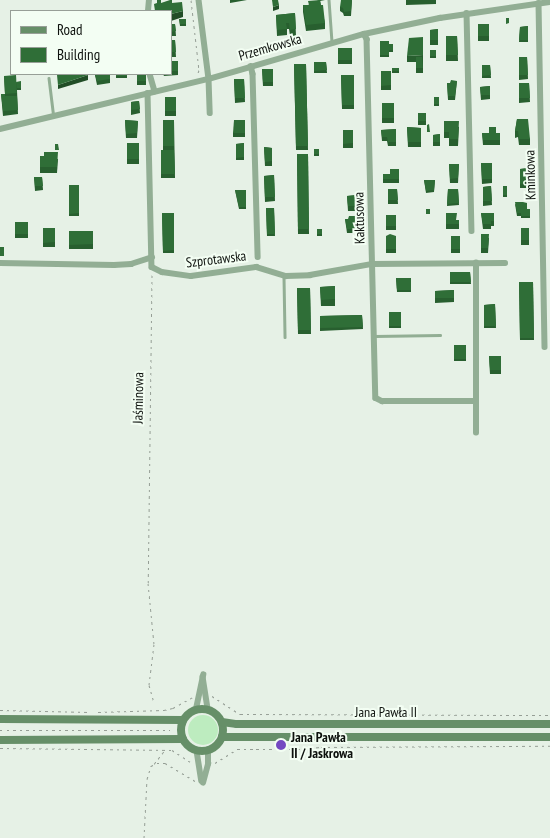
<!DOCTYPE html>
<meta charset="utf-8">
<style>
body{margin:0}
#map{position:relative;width:550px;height:838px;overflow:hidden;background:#e6f1e6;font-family:"PT Sans Narrow",sans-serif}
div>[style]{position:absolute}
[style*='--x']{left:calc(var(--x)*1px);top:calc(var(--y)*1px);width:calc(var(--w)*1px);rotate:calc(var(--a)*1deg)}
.green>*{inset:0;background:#bdecbf}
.round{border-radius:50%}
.path>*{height:1px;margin-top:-0.5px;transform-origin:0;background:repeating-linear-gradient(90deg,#959e95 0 2.5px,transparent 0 6.5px)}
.lane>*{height:2.5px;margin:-1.25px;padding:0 1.25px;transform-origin:1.25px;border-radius:1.25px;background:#92ae94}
.street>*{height:5.5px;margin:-2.75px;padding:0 2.75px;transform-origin:2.75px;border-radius:2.75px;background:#92ae94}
.secondary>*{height:8px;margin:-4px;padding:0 4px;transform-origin:4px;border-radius:4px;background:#668f68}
.secondary>.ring{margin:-4px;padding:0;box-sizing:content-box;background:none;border:8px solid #668f68;border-radius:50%}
.wall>*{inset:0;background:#285f2f}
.shaded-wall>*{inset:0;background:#214d26}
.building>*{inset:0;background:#2f6e37}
.dots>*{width:14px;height:14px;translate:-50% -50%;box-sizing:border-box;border:2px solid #f3fef3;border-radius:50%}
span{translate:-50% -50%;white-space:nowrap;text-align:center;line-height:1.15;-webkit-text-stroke:4px #f3fef3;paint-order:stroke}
.street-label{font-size:14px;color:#0d110d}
.poi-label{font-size:14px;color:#0d110d;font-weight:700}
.left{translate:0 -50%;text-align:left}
.legend{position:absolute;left:10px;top:10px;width:162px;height:65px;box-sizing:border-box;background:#f3fef3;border:1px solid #979f97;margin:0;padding:6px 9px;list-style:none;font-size:15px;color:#0d110d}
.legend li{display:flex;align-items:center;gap:10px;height:25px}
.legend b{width:25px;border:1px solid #979f97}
</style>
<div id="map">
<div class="green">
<div class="round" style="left:188px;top:715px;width:30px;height:30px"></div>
</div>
<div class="path">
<div style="--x:191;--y:0;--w:70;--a:83.5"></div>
<div style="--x:199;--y:70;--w:6;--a:108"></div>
<div style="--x:152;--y:275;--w:308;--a:90.7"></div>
<div style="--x:148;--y:583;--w:61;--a:84.4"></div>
<div style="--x:154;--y:644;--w:41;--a:97"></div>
<div style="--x:149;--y:685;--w:19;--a:74"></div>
<div style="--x:212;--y:696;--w:33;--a:33"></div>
<div style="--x:240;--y:714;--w:310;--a:0.2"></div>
<div style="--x:0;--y:710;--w:89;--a:1.3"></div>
<div style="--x:98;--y:712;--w:66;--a:-1.7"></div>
<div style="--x:164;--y:710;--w:9;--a:-13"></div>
<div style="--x:173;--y:708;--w:23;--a:-29"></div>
<div style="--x:0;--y:730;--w:170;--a:0"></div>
<div style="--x:0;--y:748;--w:172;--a:0.7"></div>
<div style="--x:172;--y:750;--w:24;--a:33"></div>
<div style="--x:215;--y:763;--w:26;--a:-32"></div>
<div style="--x:237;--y:749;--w:60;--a:0"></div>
<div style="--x:297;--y:749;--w:24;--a:-5"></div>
<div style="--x:321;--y:747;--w:229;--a:-0.3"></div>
<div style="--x:154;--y:764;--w:18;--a:-52"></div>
<div style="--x:144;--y:838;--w:59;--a:-87.1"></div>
<div style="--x:147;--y:779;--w:14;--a:-73"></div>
<div style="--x:151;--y:766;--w:7;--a:-27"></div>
<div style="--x:157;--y:763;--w:8;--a:0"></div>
<div style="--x:165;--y:763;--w:35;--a:31"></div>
</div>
<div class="lane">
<div style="--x:329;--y:0;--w:42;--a:85.9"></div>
<div style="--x:49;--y:78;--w:38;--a:83"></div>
<div style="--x:284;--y:277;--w:60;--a:89"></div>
<div style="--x:375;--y:336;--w:65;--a:-0.9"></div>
</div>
<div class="street">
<div style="--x:199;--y:0;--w:80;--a:82.8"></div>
<div style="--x:209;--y:79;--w:34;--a:88"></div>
<div style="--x:539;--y:3;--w:344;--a:89"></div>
<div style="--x:148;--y:11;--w:11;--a:-85"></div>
<div style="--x:467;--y:13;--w:218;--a:88.7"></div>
<div style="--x:364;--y:34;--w:6;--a:59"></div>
<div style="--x:367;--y:39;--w:359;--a:88.6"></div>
<div style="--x:376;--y:398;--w:7;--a:27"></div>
<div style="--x:382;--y:401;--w:93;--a:0"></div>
<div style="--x:251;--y:66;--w:8;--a:76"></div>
<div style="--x:253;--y:74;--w:183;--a:88.4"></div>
<div style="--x:150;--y:74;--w:18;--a:74"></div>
<div style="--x:148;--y:93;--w:174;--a:88.7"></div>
<div style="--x:152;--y:267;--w:11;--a:27"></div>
<div style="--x:162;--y:272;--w:29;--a:8"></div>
<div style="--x:191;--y:276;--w:66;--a:-7.9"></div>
<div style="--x:256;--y:267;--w:31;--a:17"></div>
<div style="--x:286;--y:276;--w:24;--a:-2"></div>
<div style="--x:310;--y:275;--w:63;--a:-10.1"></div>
<div style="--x:372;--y:264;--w:133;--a:-0.4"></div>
<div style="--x:0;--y:129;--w:215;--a:-13.5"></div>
<div style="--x:209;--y:79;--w:161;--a:-16.2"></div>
<div style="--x:364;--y:34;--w:78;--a:-11.9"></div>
<div style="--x:440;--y:18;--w:111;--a:-8.3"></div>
<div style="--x:0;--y:263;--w:114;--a:1"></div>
<div style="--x:114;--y:265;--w:17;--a:-3"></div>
<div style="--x:131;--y:264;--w:22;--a:-18"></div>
<div style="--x:476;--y:433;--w:170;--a:-90"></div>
<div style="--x:203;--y:677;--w:32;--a:81"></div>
<div style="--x:196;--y:709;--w:35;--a:-78"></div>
<div style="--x:197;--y:751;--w:30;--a:81"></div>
<div style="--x:203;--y:783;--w:20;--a:-75"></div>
<div style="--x:208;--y:764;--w:14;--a:-90"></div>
</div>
<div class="secondary">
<div class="ring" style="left:181px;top:709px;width:34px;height:34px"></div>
<div style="--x:0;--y:719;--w:183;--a:0.3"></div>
<div style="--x:222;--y:722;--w:15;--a:8"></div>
<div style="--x:237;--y:724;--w:313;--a:0"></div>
<div style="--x:222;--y:737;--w:328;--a:0"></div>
<div style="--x:0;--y:740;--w:183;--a:-0.3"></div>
</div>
<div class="wall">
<div style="clip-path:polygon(230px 0,247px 0,230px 3px)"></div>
<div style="clip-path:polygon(319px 0,325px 0,320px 1px,325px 23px,325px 29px,306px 31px,303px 12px,303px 5px,308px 5px)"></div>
<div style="clip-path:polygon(352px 0,351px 16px,344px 16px,343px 13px,340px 11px,340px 7px)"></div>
<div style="clip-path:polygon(406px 0,436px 0,436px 4px,406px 5px)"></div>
<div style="clip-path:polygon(295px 13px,296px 36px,290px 36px,289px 29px,287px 29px,287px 35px,277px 36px,276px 15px)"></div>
<div style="clip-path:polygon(179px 19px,186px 19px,186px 26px,180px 26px)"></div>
<div style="clip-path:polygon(171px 24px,175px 24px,176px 36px,171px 36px)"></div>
<div style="clip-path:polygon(478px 24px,489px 24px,489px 41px,478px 41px)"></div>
<div style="clip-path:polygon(528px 26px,528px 42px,519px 42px,520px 27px)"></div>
<div style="clip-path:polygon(438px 29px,438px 45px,430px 45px,430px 30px)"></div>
<div style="clip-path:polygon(446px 36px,457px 36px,458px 61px,446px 61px)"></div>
<div style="clip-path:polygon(171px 40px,175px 40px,176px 57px,171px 57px)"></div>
<div style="clip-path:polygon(380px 41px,389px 44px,393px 44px,393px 52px,389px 52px,389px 57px,380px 57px)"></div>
<div style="clip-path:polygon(338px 48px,352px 48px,352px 64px,338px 64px)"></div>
<div style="clip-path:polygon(430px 50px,436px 50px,436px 58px,430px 58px)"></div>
<div style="clip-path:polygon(423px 55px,423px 73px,416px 73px,416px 62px,407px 62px,407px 56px)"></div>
<div style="clip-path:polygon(519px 57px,527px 57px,528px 79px,519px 80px)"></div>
<div style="clip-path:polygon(171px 61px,178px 61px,178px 75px,164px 76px,163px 74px,171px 74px)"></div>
<div style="clip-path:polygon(314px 62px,326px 62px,327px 73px,314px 73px)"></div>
<div style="clip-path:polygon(294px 64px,306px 64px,308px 150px,296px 150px)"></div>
<div style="clip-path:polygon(482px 65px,490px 65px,491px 78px,482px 78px)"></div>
<div style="clip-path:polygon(392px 68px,399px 68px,399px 73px,392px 73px)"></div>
<div style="clip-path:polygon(262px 69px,273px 69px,273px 86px,263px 86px)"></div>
<div style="clip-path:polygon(381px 71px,391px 71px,391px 90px,381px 90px)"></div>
<div style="clip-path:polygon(110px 74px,110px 83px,97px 85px,95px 75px)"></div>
<div style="clip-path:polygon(116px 74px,127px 74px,127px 78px,116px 78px)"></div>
<div style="clip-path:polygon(137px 74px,146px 74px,146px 85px,137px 85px)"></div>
<div style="clip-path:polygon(341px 75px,354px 75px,354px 109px,342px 109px)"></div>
<div style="clip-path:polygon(4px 76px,16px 82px,21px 88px,21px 90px,17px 90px,18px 114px,3px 116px,1px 94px,5px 94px)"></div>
<div style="clip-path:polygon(234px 79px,244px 79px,245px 102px,235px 103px)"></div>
<div style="clip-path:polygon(457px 81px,455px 100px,448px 100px,447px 83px,450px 83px)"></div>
<div style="clip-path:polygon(519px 83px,529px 83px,530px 102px,519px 103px)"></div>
<div style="clip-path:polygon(490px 86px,490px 99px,481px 100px,480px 87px)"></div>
<div style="clip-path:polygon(165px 97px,176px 97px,176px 116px,165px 116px)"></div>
<div style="clip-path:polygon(434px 97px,439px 97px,439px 106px,434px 106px)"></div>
<div style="clip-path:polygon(139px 101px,140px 113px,131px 115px,131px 102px)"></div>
<div style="clip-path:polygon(382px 103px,394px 103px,394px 123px,382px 123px)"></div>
<div style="clip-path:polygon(418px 113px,426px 113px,426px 125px,418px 125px)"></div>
<div style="clip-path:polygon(517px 119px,530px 139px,530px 145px,519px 145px,518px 137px,515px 138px,515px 131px)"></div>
<div style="clip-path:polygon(125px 120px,138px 121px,137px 138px,126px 138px)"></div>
<div style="clip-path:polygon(163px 120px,174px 120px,175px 178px,161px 178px,161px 150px,163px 150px)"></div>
<div style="clip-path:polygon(245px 120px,245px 137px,233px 137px,233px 133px)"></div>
<div style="clip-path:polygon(444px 121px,459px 127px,458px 146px,449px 146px,449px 138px,444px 138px)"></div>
<div style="clip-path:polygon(407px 127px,421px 128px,421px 147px,408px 147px)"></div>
<div style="clip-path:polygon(396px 129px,396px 146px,388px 146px,387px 141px,382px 141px,381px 130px)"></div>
<div style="clip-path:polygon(343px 130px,353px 130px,353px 148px,343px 148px)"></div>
<div style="clip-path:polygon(482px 133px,500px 133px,500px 145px,483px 145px)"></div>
<div style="clip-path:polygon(440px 134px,440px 146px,433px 146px,433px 135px)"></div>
<div style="clip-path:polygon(127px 143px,139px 143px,139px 164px,127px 164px)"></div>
<div style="clip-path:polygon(244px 143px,244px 160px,236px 160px,236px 144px)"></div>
<div style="clip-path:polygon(264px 147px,272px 148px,272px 166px,265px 166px)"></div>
<div style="clip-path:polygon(314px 149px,319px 149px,319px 156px,314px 156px)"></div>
<div style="clip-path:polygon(297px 154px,308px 154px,309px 234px,298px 234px)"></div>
<div style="clip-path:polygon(40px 156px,58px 159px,57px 173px,40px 173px)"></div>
<div style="clip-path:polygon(481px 163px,492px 163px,492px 183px,482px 184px)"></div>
<div style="clip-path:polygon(449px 164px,459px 164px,458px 183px,450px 183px)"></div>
<div style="clip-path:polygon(529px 168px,530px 188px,520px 188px,520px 169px)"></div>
<div style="clip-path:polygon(399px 169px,399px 183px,383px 183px,383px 174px,390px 174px)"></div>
<div style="clip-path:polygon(274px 175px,275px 201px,265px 202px,264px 176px)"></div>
<div style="clip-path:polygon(34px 177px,42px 177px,43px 190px,35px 191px)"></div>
<div style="clip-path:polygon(424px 180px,435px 180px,434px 192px,426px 193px)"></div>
<div style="clip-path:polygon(69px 185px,79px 185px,79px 216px,69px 216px)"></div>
<div style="clip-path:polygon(491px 186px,492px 205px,483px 206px,483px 187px)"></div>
<div style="clip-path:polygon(503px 186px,507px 186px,507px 197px,503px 197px)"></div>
<div style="clip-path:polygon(388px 189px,397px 189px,398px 204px,388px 204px)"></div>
<div style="clip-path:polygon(448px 189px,458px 189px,459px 205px,447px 206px)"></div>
<div style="clip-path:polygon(235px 190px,246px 190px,246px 209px,239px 209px)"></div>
<div style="clip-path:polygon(357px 195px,357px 211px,348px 211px,347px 196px)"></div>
<div style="clip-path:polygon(515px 204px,527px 209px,530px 209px,530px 218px,521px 218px,521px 216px,517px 216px)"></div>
<div style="clip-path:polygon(266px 208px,274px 208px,275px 236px,267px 236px)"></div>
<div style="clip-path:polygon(162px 213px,174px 213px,174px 253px,163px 253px)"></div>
<div style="clip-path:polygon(446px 213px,456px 220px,459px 220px,459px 229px,446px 229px)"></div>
<div style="clip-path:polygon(481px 213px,494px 213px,494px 226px,491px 226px,491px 229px,483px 229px)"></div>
<div style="clip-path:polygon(386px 215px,396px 215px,396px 230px,386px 230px)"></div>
<div style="clip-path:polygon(345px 219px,356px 221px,354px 233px,347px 233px)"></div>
<div style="clip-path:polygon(15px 222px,28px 222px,28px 238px,15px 238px)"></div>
<div style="clip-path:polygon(43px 228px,55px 228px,55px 247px,43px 247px)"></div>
<div style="clip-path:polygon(521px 228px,529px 228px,529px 245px,521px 245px)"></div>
<div style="clip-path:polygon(317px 229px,322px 229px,322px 236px,317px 236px)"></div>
<div style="clip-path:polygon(69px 231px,93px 231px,93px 249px,69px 249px)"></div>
<div style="clip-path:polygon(481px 234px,489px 238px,488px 253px,481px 253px)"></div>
<div style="clip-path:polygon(386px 236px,396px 236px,396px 253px,386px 253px)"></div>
<div style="clip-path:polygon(451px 236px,460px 236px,460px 253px,451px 253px)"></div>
<div style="clip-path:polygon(450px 272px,470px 272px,471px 284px,450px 284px)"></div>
<div style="clip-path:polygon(396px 278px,411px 278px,411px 292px,397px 292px)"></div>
<div style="clip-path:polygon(519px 282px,533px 282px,534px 340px,520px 340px)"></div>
<div style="clip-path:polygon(335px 286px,335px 306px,321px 306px,320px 287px)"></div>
<div style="clip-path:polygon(297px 288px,310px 288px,311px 334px,298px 334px)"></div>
<div style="clip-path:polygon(454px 290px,454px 302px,435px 303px,435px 291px)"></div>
<div style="clip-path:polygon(495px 304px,496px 328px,484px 328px,484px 305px)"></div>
<div style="clip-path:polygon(389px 312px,401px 312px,401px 328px,389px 328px)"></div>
<div style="clip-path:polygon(362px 315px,363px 329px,320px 331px,320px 316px)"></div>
<div style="clip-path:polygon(454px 345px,466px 345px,466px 361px,454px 361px)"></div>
<div style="clip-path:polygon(489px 356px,501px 356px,501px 374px,490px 374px)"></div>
</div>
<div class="shaded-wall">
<div style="clip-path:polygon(279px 5px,279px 9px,273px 11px,273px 7px)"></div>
<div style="clip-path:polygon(183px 11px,183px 17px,171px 21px,171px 14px)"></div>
<div style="clip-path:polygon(285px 44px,285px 46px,280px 47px,280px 45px)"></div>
<div style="clip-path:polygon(88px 75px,88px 80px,58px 89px,58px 85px)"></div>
</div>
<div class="building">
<div style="clip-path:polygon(157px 0,161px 0,161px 3px,170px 0,172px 0,172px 3px,182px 2px,183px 11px,171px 14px,171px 11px,155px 11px,154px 4px,157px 3px)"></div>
<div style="clip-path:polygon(272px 0,278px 0,279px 5px,273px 7px)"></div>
<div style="clip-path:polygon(320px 0,321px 5px,323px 5px,325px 23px,306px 25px,303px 5px,309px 5px,308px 1px)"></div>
<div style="clip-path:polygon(341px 0,352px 0,351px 11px,344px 12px,343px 8px,340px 7px)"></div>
<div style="clip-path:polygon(295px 13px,296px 29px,290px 30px,289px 23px,286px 23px,287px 29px,277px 30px,276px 15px)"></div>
<div style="clip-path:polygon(506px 18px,509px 18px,509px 23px,506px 24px)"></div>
<div style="clip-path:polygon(179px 19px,186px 19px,186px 24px,180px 24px)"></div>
<div style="clip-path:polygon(171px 24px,175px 24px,176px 31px,171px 32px)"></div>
<div style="clip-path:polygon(478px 24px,489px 24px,489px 36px,478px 36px)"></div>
<div style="clip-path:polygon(528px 26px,528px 40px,519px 40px,520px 27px)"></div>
<div style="clip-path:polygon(438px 29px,438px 40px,430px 40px,430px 30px)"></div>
<div style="clip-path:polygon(446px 36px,457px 36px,458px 55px,446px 55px)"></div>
<div style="clip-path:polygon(423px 37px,423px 55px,407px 56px,409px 38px)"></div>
<div style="clip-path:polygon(171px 40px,175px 40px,176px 52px,171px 52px)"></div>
<div style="clip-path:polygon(284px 40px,285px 44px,280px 45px,279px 41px)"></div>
<div style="clip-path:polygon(380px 41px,389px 41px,389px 44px,393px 44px,393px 50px,389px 50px,389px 55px,380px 55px)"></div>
<div style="clip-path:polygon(338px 48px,352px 48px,352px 60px,338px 60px)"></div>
<div style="clip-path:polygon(430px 50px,436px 50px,436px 56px,430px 56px)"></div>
<div style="clip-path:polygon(416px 57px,422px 57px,423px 68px,416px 68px)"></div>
<div style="clip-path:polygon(519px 57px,527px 57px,528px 75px,519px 75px)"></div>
<div style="clip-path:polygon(171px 61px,178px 61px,178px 71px,171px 71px)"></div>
<div style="clip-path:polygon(314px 62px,326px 62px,327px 70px,314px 71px)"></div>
<div style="clip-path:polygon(294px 64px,306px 64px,308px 146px,296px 146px)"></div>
<div style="clip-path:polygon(482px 65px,490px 65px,491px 75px,482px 76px)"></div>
<div style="clip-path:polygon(392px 68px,399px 68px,399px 71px,392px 71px)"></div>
<div style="clip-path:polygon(262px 69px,273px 69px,273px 82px,263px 82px)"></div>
<div style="clip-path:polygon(381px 71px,391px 71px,391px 85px,381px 86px)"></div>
<div style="clip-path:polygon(62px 74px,87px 74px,88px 75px,58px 85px,57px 75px)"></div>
<div style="clip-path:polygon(98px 74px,110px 74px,110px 79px,97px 81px,95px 75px)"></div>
<div style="clip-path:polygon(116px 74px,127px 74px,127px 76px,116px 76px)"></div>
<div style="clip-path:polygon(137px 74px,146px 74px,146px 81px,137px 81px)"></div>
<div style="clip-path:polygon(16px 75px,17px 93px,5px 94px,4px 76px)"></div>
<div style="clip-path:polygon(341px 75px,354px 75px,354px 105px,342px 105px)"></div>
<div style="clip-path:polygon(234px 79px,244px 79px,245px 98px,235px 98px)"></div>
<div style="clip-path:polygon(451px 80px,457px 81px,455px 96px,448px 96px,447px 83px,450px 83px)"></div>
<div style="clip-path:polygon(21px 81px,21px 88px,17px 88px,16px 82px)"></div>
<div style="clip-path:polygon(519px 83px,529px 83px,530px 98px,519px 98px)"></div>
<div style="clip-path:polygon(490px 86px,490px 95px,481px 95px,480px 87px)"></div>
<div style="clip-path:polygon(1px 94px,5px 94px,5px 96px,17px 96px,18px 110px,3px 111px)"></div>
<div style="clip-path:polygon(165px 97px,176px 97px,176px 111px,165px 111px)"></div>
<div style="clip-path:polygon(434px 97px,439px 97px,439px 104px,434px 104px)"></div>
<div style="clip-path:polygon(139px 101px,140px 109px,131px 110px,131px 102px)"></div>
<div style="clip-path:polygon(382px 103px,394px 103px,394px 118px,382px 118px)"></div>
<div style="clip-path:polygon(418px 113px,426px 113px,426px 121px,418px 121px)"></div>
<div style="clip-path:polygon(517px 119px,528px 119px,530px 139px,519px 139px,518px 131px,515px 131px)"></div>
<div style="clip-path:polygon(125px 120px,138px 121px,137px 133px,126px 134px)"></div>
<div style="clip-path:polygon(163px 120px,174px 120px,174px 146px,163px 146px)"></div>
<div style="clip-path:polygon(234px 120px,245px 120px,245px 133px,233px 133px)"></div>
<div style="clip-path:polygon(444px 121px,459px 121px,458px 139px,449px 139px,449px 132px,444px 132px)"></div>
<div style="clip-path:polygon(429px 124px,430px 132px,427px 132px,427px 125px)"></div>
<div style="clip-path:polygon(407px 127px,421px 128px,421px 142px,408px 142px)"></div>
<div style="clip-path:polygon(489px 127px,496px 127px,496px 133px,500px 133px,500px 140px,483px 140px,482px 133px,489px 133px)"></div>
<div style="clip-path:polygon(396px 129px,396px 142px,388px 142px,387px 137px,382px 137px,381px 130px)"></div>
<div style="clip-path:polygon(343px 130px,353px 130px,353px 143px,343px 144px)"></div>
<div style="clip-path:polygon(440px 134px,440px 142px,433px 142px,433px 135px)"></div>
<div style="clip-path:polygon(127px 143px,139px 143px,139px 159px,127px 159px)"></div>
<div style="clip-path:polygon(244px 143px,244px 157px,236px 158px,236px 144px)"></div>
<div style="clip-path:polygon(55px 144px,58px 144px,59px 150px,55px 150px)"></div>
<div style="clip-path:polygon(264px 147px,272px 148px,272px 161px,265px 162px)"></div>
<div style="clip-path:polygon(314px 149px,319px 149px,319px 154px,314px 154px)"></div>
<div style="clip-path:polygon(161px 150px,174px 150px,175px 174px,161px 174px)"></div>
<div style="clip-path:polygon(44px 152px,58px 152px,57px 167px,40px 167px,40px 156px,44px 156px)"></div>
<div style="clip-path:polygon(297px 154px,308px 154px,309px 229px,298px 229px)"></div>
<div style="clip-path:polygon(481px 163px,492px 163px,492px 179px,482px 179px)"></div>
<div style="clip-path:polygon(449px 164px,459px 164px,458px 178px,450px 179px)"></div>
<div style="clip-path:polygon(529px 168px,530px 183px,520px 184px,520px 169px)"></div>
<div style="clip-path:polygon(390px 169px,399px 169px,399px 179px,383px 179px,383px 174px,390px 174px)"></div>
<div style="clip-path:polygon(274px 175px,275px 197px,265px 197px,264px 176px)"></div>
<div style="clip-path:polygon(34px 177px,42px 177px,43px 186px,35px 186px)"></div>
<div style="clip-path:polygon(424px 180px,435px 180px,434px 190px,426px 191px)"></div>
<div style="clip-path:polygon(69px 185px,79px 185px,79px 213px,69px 214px)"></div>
<div style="clip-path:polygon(491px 186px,492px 201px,483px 201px,483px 187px)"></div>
<div style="clip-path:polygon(503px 186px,507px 186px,507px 195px,503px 195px)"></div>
<div style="clip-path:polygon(388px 189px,397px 189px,398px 200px,388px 200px)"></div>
<div style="clip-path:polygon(448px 189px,458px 189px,459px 203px,447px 204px)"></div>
<div style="clip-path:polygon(235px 190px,246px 190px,246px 207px,239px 207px)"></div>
<div style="clip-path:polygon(357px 195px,357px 206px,348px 206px,347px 196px)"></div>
<div style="clip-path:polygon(515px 202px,523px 202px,527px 203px,527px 209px,530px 209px,530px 216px,521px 216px,521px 213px,517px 213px)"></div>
<div style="clip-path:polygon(266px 208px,274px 208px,275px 234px,267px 234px)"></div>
<div style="clip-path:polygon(426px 209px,430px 209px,430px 214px,426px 214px)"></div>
<div style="clip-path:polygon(162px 213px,174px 213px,174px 250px,163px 251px)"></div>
<div style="clip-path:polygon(446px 213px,457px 213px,456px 220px,459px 220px,459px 224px,446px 224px)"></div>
<div style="clip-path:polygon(481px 213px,494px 213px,494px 221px,491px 221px,491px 224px,483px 224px)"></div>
<div style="clip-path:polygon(386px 215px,396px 215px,396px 226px,386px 226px)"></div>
<div style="clip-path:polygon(349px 216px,356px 216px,354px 229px,347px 229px,345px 219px,348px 219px)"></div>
<div style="clip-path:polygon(15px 222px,28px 222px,28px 234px,15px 234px)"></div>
<div style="clip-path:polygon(43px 228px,55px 228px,55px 242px,43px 243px)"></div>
<div style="clip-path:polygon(521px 228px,529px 228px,529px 240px,521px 240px)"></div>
<div style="clip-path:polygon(317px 229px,322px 229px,322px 234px,317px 234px)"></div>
<div style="clip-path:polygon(69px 231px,93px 231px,93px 244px,69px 245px)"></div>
<div style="clip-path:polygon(390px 234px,396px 236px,396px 249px,386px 249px,386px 236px)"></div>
<div style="clip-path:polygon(481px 234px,489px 234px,488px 248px,481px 248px)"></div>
<div style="clip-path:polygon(451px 236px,460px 236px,460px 249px,451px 249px)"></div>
<div style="clip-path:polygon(0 247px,4px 247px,4px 256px,0 256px)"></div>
<div style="clip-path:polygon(450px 272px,470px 272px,471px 282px,450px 282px)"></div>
<div style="clip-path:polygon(396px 278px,411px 278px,411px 290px,397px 290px)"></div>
<div style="clip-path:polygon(519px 282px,533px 282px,534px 338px,520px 338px)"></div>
<div style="clip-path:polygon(335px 286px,335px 299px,321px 300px,320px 287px)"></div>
<div style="clip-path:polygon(297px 288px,310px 288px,311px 330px,298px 330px)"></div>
<div style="clip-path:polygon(454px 290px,454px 298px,435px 298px,435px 291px)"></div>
<div style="clip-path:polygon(495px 304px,496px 326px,484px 326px,484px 305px)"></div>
<div style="clip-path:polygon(389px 312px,401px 312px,401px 326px,389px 326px)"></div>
<div style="clip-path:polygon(362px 315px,363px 327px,320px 328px,320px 316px)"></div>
<div style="clip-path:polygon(454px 345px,466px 345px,466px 359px,454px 359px)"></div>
<div style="clip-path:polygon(489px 356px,501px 356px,501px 370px,490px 370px)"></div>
</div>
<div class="dots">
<div style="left:281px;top:745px;background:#7448c1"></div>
</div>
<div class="street-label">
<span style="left:270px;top:47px;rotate:-16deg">Przemkowska</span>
<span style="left:530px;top:175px;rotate:-91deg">Kminkowa</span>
<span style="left:359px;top:218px;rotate:-91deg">Kaktusowa</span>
<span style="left:216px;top:259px;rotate:-7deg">Szprotawska</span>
<span style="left:138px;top:398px;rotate:-89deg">Jaśminowa</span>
<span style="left:386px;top:712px">Jana Pawła II</span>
</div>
<div class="poi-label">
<span class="left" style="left:291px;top:745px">Jana Pawła<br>II / Jaskrowa</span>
</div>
<ul class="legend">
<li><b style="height:6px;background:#668f68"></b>Road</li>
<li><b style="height:14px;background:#2f6e37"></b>Building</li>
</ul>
</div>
